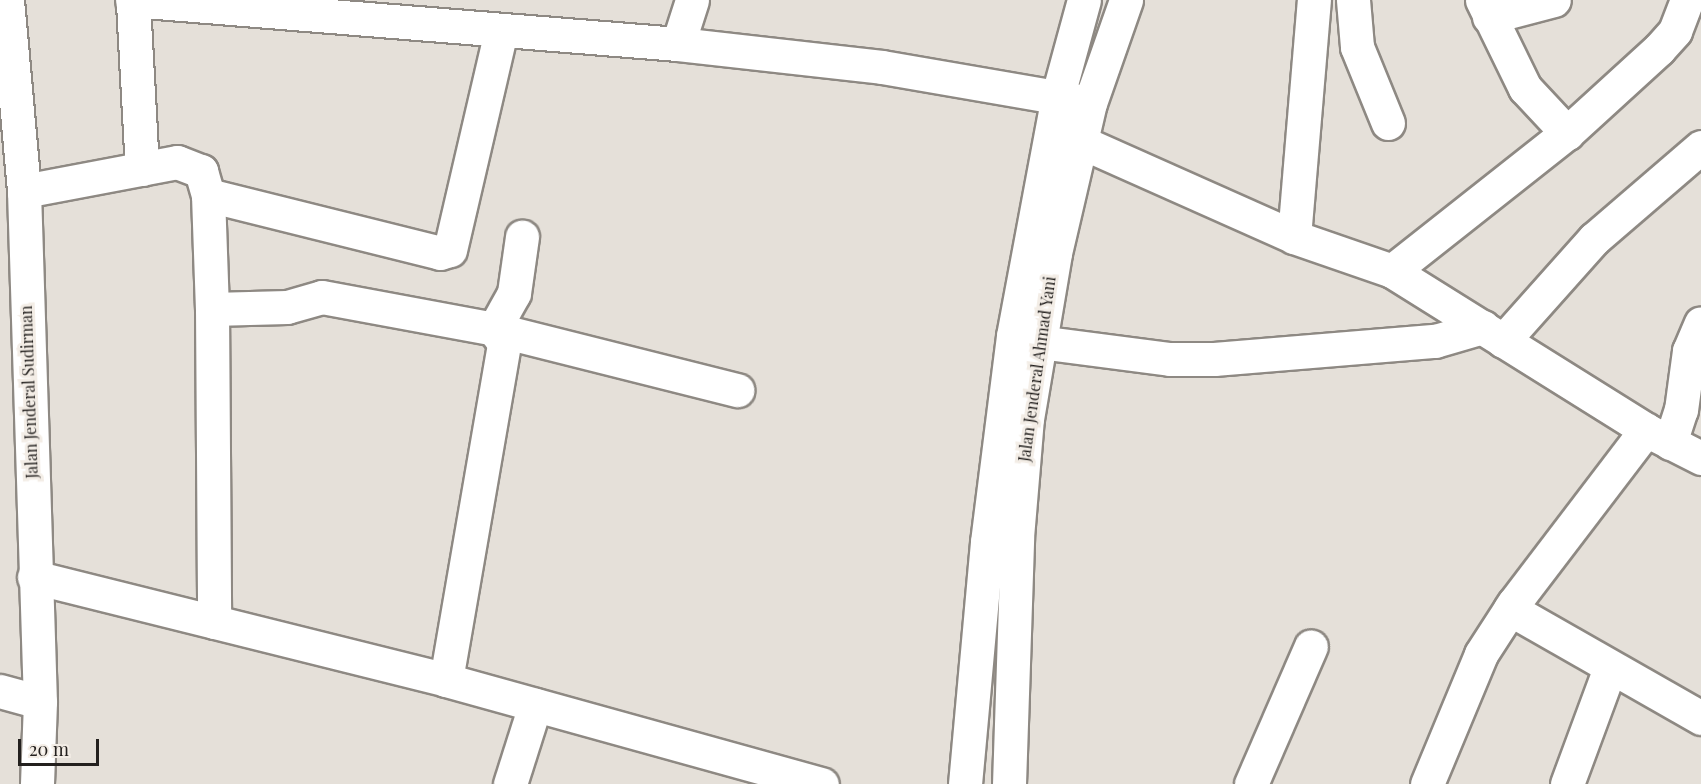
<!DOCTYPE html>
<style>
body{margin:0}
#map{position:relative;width:1701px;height:784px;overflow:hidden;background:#e5e0d9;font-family:"Playfair Display",serif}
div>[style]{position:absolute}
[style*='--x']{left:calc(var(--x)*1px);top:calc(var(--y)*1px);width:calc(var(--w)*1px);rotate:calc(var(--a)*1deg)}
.roads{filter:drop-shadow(2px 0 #8e8983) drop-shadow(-2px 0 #8e8983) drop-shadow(0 2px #8e8983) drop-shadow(0 -2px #8e8983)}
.minor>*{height:33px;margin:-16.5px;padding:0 16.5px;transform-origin:16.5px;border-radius:16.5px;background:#fff}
.highway>*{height:33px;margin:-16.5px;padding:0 16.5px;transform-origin:16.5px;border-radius:16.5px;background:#fff}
span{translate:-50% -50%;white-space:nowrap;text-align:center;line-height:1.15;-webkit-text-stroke:6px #f3ede6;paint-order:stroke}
.street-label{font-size:16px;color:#23201e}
.scale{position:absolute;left:18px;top:739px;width:81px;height:27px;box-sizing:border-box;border:3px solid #23201e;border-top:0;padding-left:8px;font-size:18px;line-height:21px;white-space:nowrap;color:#23201e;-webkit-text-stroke:4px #f3ede6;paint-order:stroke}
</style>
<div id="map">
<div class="roads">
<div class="minor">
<div style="--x:7;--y:0;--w:192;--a:84.9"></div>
<div style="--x:24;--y:191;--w:511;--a:88.21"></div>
<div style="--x:40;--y:702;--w:82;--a:92.1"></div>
<div style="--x:132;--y:0;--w:548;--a:4.61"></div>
<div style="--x:678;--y:44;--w:205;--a:6.4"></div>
<div style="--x:882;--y:67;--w:206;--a:9.8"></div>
<div style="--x:1353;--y:0;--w:47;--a:85.1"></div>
<div style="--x:1357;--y:47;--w:82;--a:67.8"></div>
<div style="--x:1482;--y:0;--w:98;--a:64"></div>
<div style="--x:1525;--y:88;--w:62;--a:47"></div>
<div style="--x:133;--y:3;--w:166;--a:86.9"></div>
<div style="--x:1489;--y:17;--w:67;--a:-14.7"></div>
<div style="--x:678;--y:44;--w:46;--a:-72.3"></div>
<div style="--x:1053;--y:133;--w:29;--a:18"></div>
<div style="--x:1081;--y:142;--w:233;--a:24"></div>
<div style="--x:1294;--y:237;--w:104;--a:19.1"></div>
<div style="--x:1392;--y:271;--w:300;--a:32"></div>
<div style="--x:1646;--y:430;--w:62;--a:27"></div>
<div style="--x:24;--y:191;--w:156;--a:-10.7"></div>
<div style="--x:177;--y:162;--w:26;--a:21"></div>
<div style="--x:201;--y:171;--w:25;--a:74"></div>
<div style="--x:208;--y:195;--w:114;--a:88"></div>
<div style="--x:212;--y:309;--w:313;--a:89.6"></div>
<div style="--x:208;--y:195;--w:239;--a:14"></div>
<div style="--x:440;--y:253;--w:10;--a:-17"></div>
<div style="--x:450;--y:250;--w:225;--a:-76.9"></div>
<div style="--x:1294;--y:237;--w:238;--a:-85.2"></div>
<div style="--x:1392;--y:271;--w:223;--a:-38.3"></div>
<div style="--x:1567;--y:133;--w:125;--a:-42.4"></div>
<div style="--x:1659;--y:49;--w:24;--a:-48"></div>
<div style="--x:1675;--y:31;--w:33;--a:-69"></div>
<div style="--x:212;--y:309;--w:75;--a:-1.5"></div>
<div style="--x:287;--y:307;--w:36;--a:-16"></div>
<div style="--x:322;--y:297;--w:175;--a:10.5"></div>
<div style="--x:494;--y:329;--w:41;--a:-60.9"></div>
<div style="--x:514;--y:293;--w:57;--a:-81.9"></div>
<div style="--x:1503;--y:341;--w:137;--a:-48.3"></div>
<div style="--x:1594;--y:239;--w:141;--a:-40.7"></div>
<div style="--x:1039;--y:342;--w:132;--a:7.4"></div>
<div style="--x:1170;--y:359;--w:44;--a:0"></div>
<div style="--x:1214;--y:359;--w:222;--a:-4.7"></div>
<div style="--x:1435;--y:341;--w:50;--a:-16.3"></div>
<div style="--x:1670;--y:443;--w:35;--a:-72"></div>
<div style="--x:1681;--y:410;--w:60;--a:-82.3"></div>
<div style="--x:1689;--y:351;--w:30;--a:-67"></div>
<div style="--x:34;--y:577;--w:425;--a:14"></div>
<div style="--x:446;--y:680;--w:390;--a:15.5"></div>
<div style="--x:1510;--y:609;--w:220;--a:29.7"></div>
<div style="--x:446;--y:680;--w:342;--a:-80.2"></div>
<div style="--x:504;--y:343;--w:17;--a:-126"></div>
<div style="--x:494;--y:329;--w:251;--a:14.1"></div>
<div style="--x:0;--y:691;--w:41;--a:15.4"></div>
<div style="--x:510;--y:784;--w:83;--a:-72.4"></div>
<div style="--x:1251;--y:784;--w:150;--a:-66.5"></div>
<div style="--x:1427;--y:784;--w:141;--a:-67.4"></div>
<div style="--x:1481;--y:654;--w:61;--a:-57.1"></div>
<div style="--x:1514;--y:603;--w:218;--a:-52.7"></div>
<div style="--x:1567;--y:784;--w:124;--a:-69.7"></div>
</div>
<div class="highway">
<div style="--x:965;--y:784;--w:243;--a:-84.8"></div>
<div style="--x:987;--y:542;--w:208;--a:-82.8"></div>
<div style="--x:1013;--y:336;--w:245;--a:-79.4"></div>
<div style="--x:1058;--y:95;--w:98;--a:-74.7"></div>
<div style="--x:1009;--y:784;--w:247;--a:-88.1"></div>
<div style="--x:1017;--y:537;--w:118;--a:-85.2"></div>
<div style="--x:1027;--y:419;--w:168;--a:-80.4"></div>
<div style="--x:1055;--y:253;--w:154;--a:-76.9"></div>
<div style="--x:1090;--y:103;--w:109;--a:-70.7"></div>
</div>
</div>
<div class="street-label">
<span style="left:1037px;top:369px;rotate:-82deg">Jalan Jenderal Ahmad Yani</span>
<span style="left:29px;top:392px;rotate:-92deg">Jalan Jenderal Sudirman</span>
</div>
<div class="scale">20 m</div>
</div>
